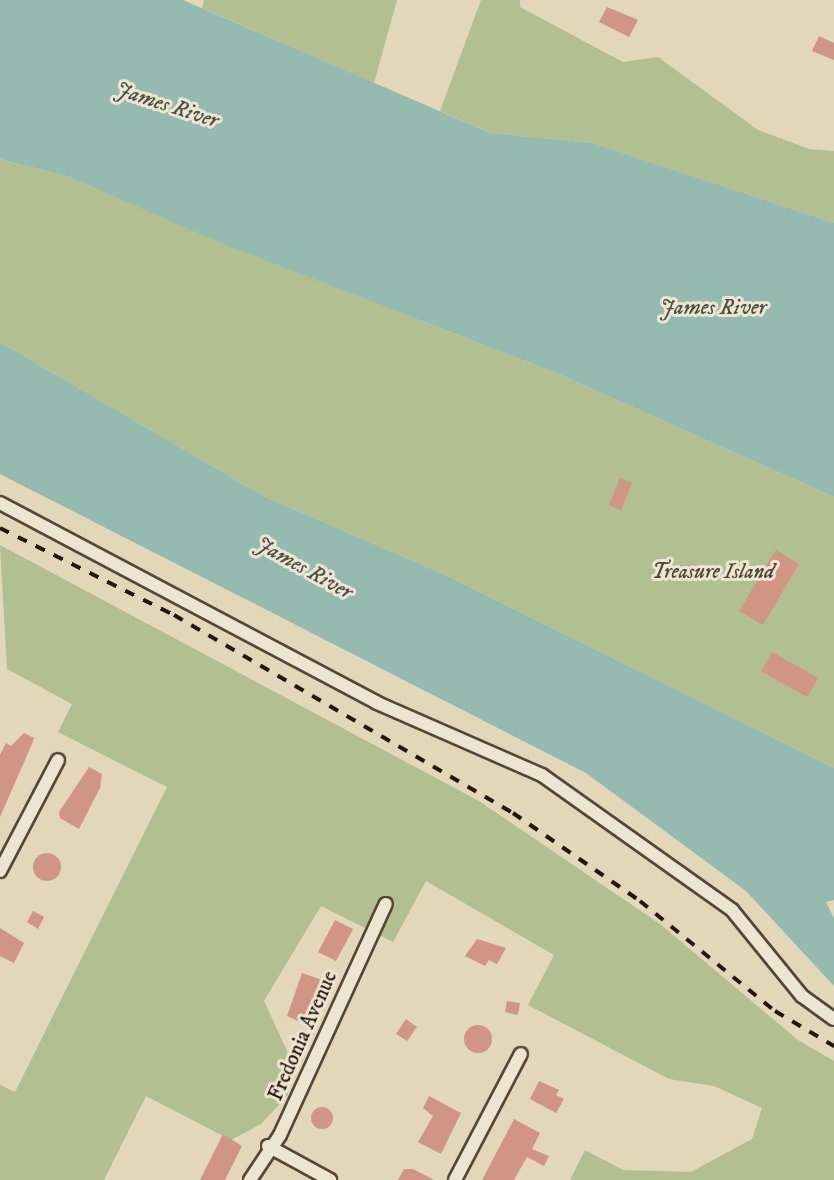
<!DOCTYPE html>
<style>
body{margin:0}
#map{position:relative;width:834px;height:1180px;overflow:hidden;background:#e2d7b9;font-family:"IM FELL DW Pica",serif}
div>[style]{position:absolute}
[style*='--x']{left:calc(var(--x)*1px);top:calc(var(--y)*1px);width:calc(var(--w)*1px);rotate:calc(var(--a)*1deg)}
.green>*{inset:0;background:#b1bf91}
.water>*{inset:0;background:#95bab0}
.building>*{inset:0;background:#d19583}
.round{border-radius:50%}
.roads{filter:drop-shadow(2px 0 #554639) drop-shadow(-2px 0 #554639) drop-shadow(0 2px #554639) drop-shadow(0 -2px #554639)}
.minor>*{height:12px;margin:-6px;padding:0 6px;transform-origin:6px;border-radius:6px;background:#ece5d2}
.rail>*{height:4px;margin-top:-2px;transform-origin:0;background:repeating-linear-gradient(90deg,#26150e 0 10px,transparent 0 20px)}
span{translate:-50% -50%;white-space:nowrap;text-align:center;line-height:1.15;-webkit-text-stroke:6px #ece5d2;paint-order:stroke}
.park-label{font-size:21px;color:#504835;font-style:italic}
.street-label{font-size:21px;color:#26150e}
.water-label{font-size:22px;color:#4d4f47;font-style:italic}
</style>
<div id="map">
<div class="green">
<div style="clip-path:polygon(204px 0,397px 0,374px 83px,202px 8px)"></div>
<div style="clip-path:polygon(481px 0,520px 0,520px 7px,623px 62px,658px 57px,758px 130px,809px 149px,834px 151px,834px 223px,593px 143px,490px 133px,440px 111px)"></div>
<div style="clip-path:polygon(0 159px,67px 176px,242px 251px,559px 374px,834px 497px,834px 768px,443px 574px,263px 496px,0 342px)"></div>
<div style="clip-path:polygon(0 545px,479px 801px,660px 924px,798px 1040px,834px 1061px,834px 1180px,570px 1180px,585px 1150px,623px 1170px,691px 1172px,752px 1139px,762px 1108px,714px 1086px,669px 1079px,528px 1005px,554px 955px,426px 881px,393px 942px,321px 906px,264px 1001px,287px 1051px,288px 1095px,261px 1124px,231px 1140px,146px 1096px,104px 1180px,0 1180px,0 1085px,15px 1092px,167px 787px,58px 732px,72px 704px,7px 669px)"></div>
</div>
<div class="water">
<div style="clip-path:polygon(0 0,183px 0,490px 133px,593px 143px,834px 223px,834px 497px,559px 374px,228px 246px,67px 176px,0 159px)"></div>
<div style="clip-path:polygon(0 342px,263px 496px,443px 574px,834px 768px,834px 900px,826px 902px,834px 918px,834px 986px,746px 891px,586px 773px,0 474px)"></div>
</div>
<div class="building">
<div style="clip-path:polygon(607px 7px,638px 20px,629px 37px,599px 22px)"></div>
<div style="clip-path:polygon(819px 36px,834px 43px,834px 60px,812px 51px)"></div>
<div style="clip-path:polygon(620px 478px,632px 483px,621px 510px,609px 505px)"></div>
<div style="clip-path:polygon(776px 550px,799px 564px,763px 625px,739px 611px)"></div>
<div style="clip-path:polygon(772px 652px,818px 678px,807px 697px,761px 671px)"></div>
<div style="clip-path:polygon(24px 733px,34px 738px,32px 744px,0 817px,0 755px,6px 743px,11px 746px)"></div>
<div style="clip-path:polygon(89px 767px,102px 774px,100px 788px,79px 829px,60px 818px,59px 812px)"></div>
<div class="round" style="left:33px;top:853px;width:28px;height:28px"></div>
<div style="clip-path:polygon(33px 911px,44px 917px,38px 929px,27px 922px)"></div>
<div style="clip-path:polygon(335px 920px,353px 929px,336px 961px,318px 952px)"></div>
<div style="clip-path:polygon(0 928px,24px 943px,14px 963px,0 956px)"></div>
<div style="clip-path:polygon(477px 939px,506px 948px,497px 964px,489px 960px,485px 966px,465px 956px)"></div>
<div style="clip-path:polygon(302px 973px,328px 982px,307px 1025px,287px 1016px)"></div>
<div style="clip-path:polygon(507px 1001px,520px 1003px,518px 1015px,505px 1012px)"></div>
<div style="clip-path:polygon(406px 1019px,417px 1027px,407px 1041px,396px 1034px)"></div>
<div class="round" style="left:464px;top:1025px;width:28px;height:28px"></div>
<div style="clip-path:polygon(539px 1081px,559px 1090px,556px 1095px,564px 1099px,556px 1113px,530px 1099px)"></div>
<div style="clip-path:polygon(429px 1096px,461px 1113px,441px 1154px,418px 1142px,433px 1116px,423px 1108px)"></div>
<div class="round" style="left:311px;top:1107px;width:22px;height:22px"></div>
<div style="clip-path:polygon(514px 1119px,540px 1133px,532px 1149px,549px 1156px,544px 1166px,527px 1157px,514px 1180px,482px 1180px)"></div>
<div style="clip-path:polygon(223px 1134px,242px 1146px,225px 1180px,200px 1180px)"></div>
<div style="clip-path:polygon(404px 1169px,413px 1169px,434px 1180px,398px 1180px)"></div>
</div>
<div class="roads">
<div class="minor">
<div style="--x:0;--y:503;--w:427;--a:27.9"></div>
<div style="--x:377;--y:703;--w:180;--a:23.6"></div>
<div style="--x:542;--y:775;--w:233;--a:35.4"></div>
<div style="--x:732;--y:910;--w:111;--a:50.9"></div>
<div style="--x:802;--y:996;--w:39;--a:36"></div>
<div style="--x:0;--y:871;--w:125;--a:-62.4"></div>
<div style="--x:268;--y:1146;--w:71;--a:28.7"></div>
<div style="--x:250;--y:1180;--w:54;--a:-56.3"></div>
<div style="--x:280;--y:1135;--w:254;--a:-65.4"></div>
<div style="--x:455;--y:1180;--w:142;--a:-62.4"></div>
</div>
</div>
<div class="rail">
<div style="--x:0;--y:528;--w:195;--a:26.6"></div>
<div style="--x:174;--y:615;--w:393;--a:30.3"></div>
<div style="--x:513;--y:813;--w:155;--a:34.7"></div>
<div style="--x:640;--y:901;--w:174;--a:39.2"></div>
<div style="--x:775;--y:1011;--w:69;--a:30.7"></div>
</div>
<div class="park-label">
<span style="left:713px;top:572px">Treasure Island</span>
</div>
<div class="street-label">
<span style="left:303px;top:1036px;rotate:-66deg">Fredonia Avenue</span>
</div>
<div class="water-label">
<span style="left:167px;top:105px;rotate:18deg">James River</span>
<span style="left:713px;top:308px">James River</span>
<span style="left:304px;top:568px;rotate:29deg">James River</span>
</div>
</div>
